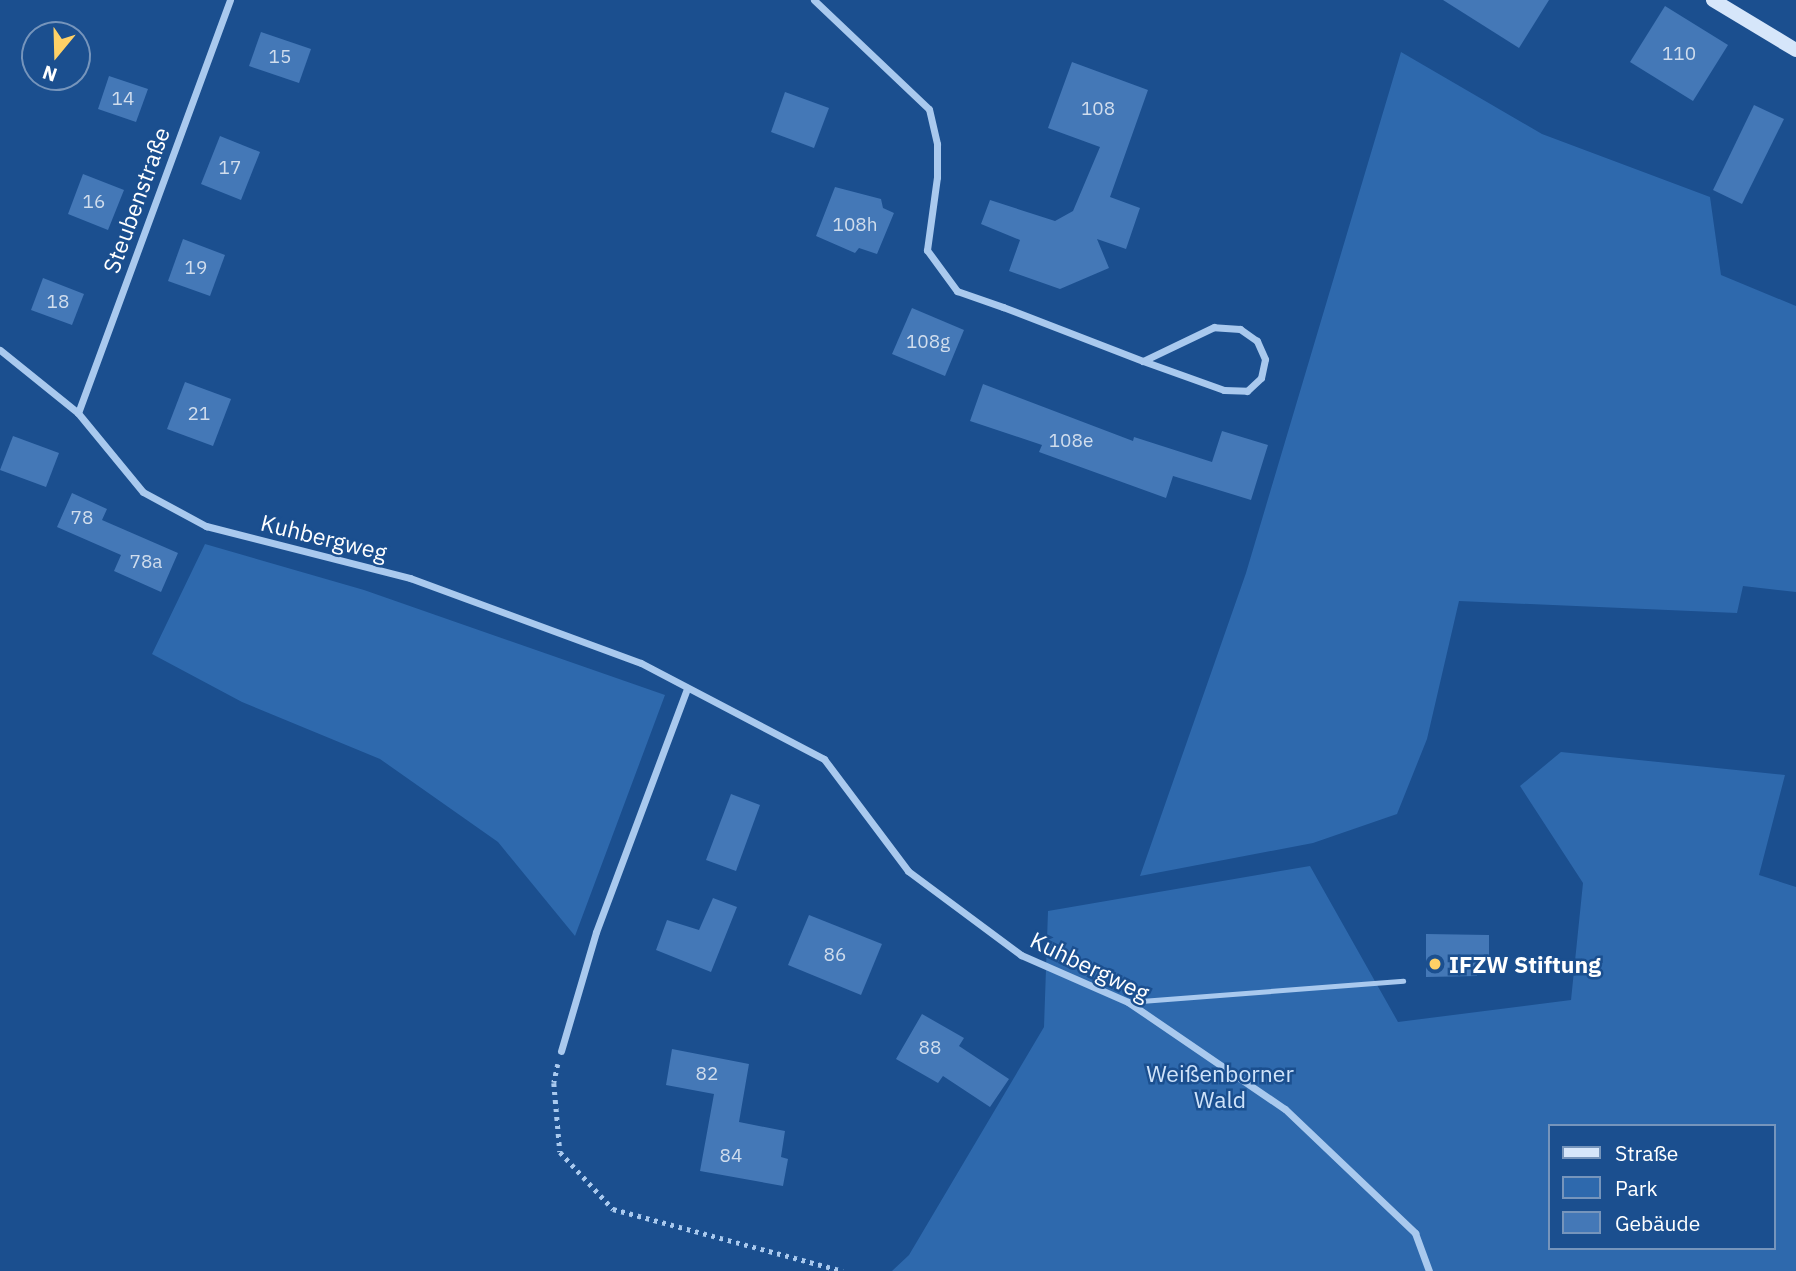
<!DOCTYPE html>
<meta charset="utf-8">
<style>
body{margin:0}
#map{position:relative;width:1796px;height:1271px;overflow:hidden;background:#1b4f8f;font-family:"IBM Plex Sans",sans-serif}
div>[style]{position:absolute}
[style*='--x']{left:calc(var(--x)*1px);top:calc(var(--y)*1px);width:calc(var(--w)*1px);rotate:calc(var(--a)*1deg)}
.green>*{inset:0;background:#2e69ad}
.building>*{inset:0;background:#4478b7}
.path>*{height:4.5px;margin-top:-2.25px;transform-origin:0;background:repeating-linear-gradient(90deg,#a9c9ee 0 3.5px,transparent 0 8.5px)}
.lane>*{height:5px;margin:-2.5px;padding:0 2.5px;transform-origin:2.5px;border-radius:2.5px;background:#a9c9ee}
.street>*{height:7px;margin:-3.5px;padding:0 3.5px;transform-origin:3.5px;border-radius:3.5px;background:#a9c9ee}
.secondary>*{height:14px;margin:-7px;padding:0 7px;transform-origin:7px;border-radius:7px;background:#d6e6fa}
.dots>*{width:19px;height:19px;translate:-50% -50%;box-sizing:border-box;border:4px solid #1b4f8f;border-radius:50%}
span{translate:-50% -50%;white-space:nowrap;text-align:center;line-height:1.15;-webkit-text-stroke:5px #1b4f8f;paint-order:stroke}
.number-label{font-size:19px;color:#d0dded}
.number-label span{-webkit-text-stroke-width:0}
.street-label{font-size:23px;color:#fff}
.poi-label{font-size:23px;color:#fff;font-weight:700}
.left{translate:0 -50%;text-align:left}
.park-label{font-size:23px;color:#cfe3fa}
.legend{position:absolute;left:1548px;top:1124px;width:228px;height:126px;box-sizing:border-box;background:#1b4f8f;border:2px solid #7695bc;margin:0;padding:9px 12px;list-style:none;font-size:21px;color:#fff}
.legend li{display:flex;align-items:center;gap:14px;height:35px}
.legend b{width:35px;border:2px solid #7695bc}
.north{position:absolute;left:21px;top:21px;width:70px;height:70px;box-sizing:border-box;background:#1b4f8f;border:2px solid #7695bc;border-radius:50%;rotate:199deg;font-size:19px;font-weight:700;line-height:28px;text-align:center;color:#fff}
.north::after{content:'';display:block;margin:auto;width:24px;height:32px;background:#ffd166;clip-path:polygon(50% 0,100% 100%,50% 72%,0 100%)}
</style>
<div id="map">
<div class="green">
<div style="clip-path:polygon(1401px 52px,1542px 134px,1710px 197px,1721px 275px,1796px 306px,1796px 592px,1743px 586px,1737px 613px,1459px 601px,1427px 739px,1397px 814px,1313px 843px,1140px 876px,1246px 573px)"></div>
<div style="clip-path:polygon(205px 544px,364px 590px,665px 695px,575px 936px,498px 842px,380px 759px,242px 702px,152px 654px)"></div>
<div style="clip-path:polygon(evenodd,1561px 752px,1785px 775px,1759px 875px,1796px 887px,1796px 1271px,892px 1271px,909px 1255px,1044px 1027px,1048px 911px,1310px 866px,1398px 1022px,1571px 1000px,1583px 883px,1520px 786px,1561px 752px,1549px 1126px,1773px 1126px,1773px 1248px,1549px 1248px,1549px 1126px)"></div>
</div>
<div class="building">
<div style="clip-path:polygon(1443px 0,1549px 0,1519px 48px)"></div>
<div style="clip-path:polygon(1665px 6px,1728px 45px,1693px 101px,1630px 62px)"></div>
<div style="clip-path:polygon(261px 32px,311px 49px,299px 83px,249px 66px)"></div>
<div style="clip-path:polygon(1072px 62px,1148px 90px,1110px 197px,1140px 208px,1126px 249px,1097px 239px,1109px 268px,1060px 289px,1009px 271px,1020px 240px,981px 224px,990px 200px,1055px 221px,1073px 211px,1100px 147px,1048px 128px)"></div>
<div style="clip-path:polygon(109px 76px,148px 89px,136px 122px,98px 109px)"></div>
<div style="clip-path:polygon(785px 92px,829px 108px,814px 148px,771px 132px)"></div>
<div style="clip-path:polygon(1754px 105px,1784px 119px,1742px 204px,1713px 190px)"></div>
<div style="clip-path:polygon(220px 136px,260px 152px,241px 200px,201px 184px)"></div>
<div style="clip-path:polygon(83px 174px,124px 190px,108px 230px,68px 214px)"></div>
<div style="clip-path:polygon(835px 187px,881px 199px,883px 208px,894px 213px,877px 254px,859px 248px,855px 253px,816px 236px)"></div>
<div style="clip-path:polygon(183px 239px,225px 255px,210px 296px,168px 281px)"></div>
<div style="clip-path:polygon(43px 278px,84px 294px,72px 325px,31px 310px)"></div>
<div style="clip-path:polygon(912px 308px,964px 330px,945px 376px,892px 354px)"></div>
<div style="clip-path:polygon(185px 382px,231px 399px,213px 446px,167px 429px)"></div>
<div style="clip-path:polygon(983px 384px,1133px 441px,1134px 437px,1212px 462px,1222px 431px,1268px 445px,1251px 500px,1173px 476px,1166px 498px,1039px 452px,1042px 445px,970px 421px)"></div>
<div style="clip-path:polygon(13px 436px,59px 453px,46px 487px,0 470px)"></div>
<div style="clip-path:polygon(72px 493px,107px 509px,102px 520px,178px 553px,161px 592px,114px 571px,121px 555px,57px 527px)"></div>
<div style="clip-path:polygon(731px 794px,760px 805px,736px 871px,706px 860px)"></div>
<div style="clip-path:polygon(713px 898px,737px 907px,711px 972px,656px 950px,667px 920px,699px 930px)"></div>
<div style="clip-path:polygon(809px 915px,882px 944px,861px 995px,788px 965px)"></div>
<div style="clip-path:polygon(1426px 934px,1489px 935px,1489px 958px,1478px 958px,1477px 976px,1426px 977px)"></div>
<div style="clip-path:polygon(922px 1014px,964px 1038px,959px 1046px,1009px 1079px,990px 1107px,943px 1076px,938px 1083px,896px 1059px)"></div>
<div style="clip-path:polygon(672px 1049px,749px 1064px,739px 1122px,785px 1131px,781px 1157px,788px 1159px,783px 1186px,700px 1171px,714px 1094px,666px 1085px)"></div>
</div>
<div class="path">
<div style="--x:558;--y:1064;--w:19;--a:102"></div>
<div style="--x:554;--y:1083;--w:69;--a:85"></div>
<div style="--x:560;--y:1152;--w:78;--a:47.1"></div>
<div style="--x:613;--y:1209;--w:238;--a:15.1"></div>
</div>
<div class="lane">
<div style="--x:1128;--y:1002;--w:276;--a:-4.4"></div>
</div>
<div class="street">
<div style="--x:814;--y:0;--w:158;--a:43.5"></div>
<div style="--x:929;--y:109;--w:36;--a:77"></div>
<div style="--x:937;--y:144;--w:33;--a:90"></div>
<div style="--x:937;--y:177;--w:74;--a:97.8"></div>
<div style="--x:927;--y:250;--w:51;--a:53.8"></div>
<div style="--x:957;--y:291;--w:49;--a:19.2"></div>
<div style="--x:1003;--y:307;--w:150;--a:21.1"></div>
<div style="--x:1143;--y:361;--w:86;--a:19.7"></div>
<div style="--x:1224;--y:390;--w:23;--a:2"></div>
<div style="--x:1247;--y:391;--w:19;--a:-43"></div>
<div style="--x:1261;--y:378;--w:19;--a:-78"></div>
<div style="--x:1265;--y:359;--w:20;--a:-114"></div>
<div style="--x:1257;--y:341;--w:21;--a:-145"></div>
<div style="--x:1240;--y:329;--w:26;--a:-176"></div>
<div style="--x:1214;--y:327;--w:79;--a:154.4"></div>
<div style="--x:0;--y:350;--w:100;--a:38.9"></div>
<div style="--x:78;--y:413;--w:102;--a:50.6"></div>
<div style="--x:143;--y:492;--w:72;--a:28.4"></div>
<div style="--x:206;--y:526;--w:211;--a:14.3"></div>
<div style="--x:410;--y:578;--w:246;--a:20.2"></div>
<div style="--x:641;--y:663;--w:207;--a:27.7"></div>
<div style="--x:824;--y:759;--w:140;--a:53.1"></div>
<div style="--x:908;--y:871;--w:141;--a:36.6"></div>
<div style="--x:1021;--y:955;--w:117;--a:23.7"></div>
<div style="--x:1128;--y:1002;--w:190;--a:34.3"></div>
<div style="--x:1285;--y:1109;--w:180;--a:43.6"></div>
<div style="--x:1415;--y:1233;--w:40;--a:69.8"></div>
<div style="--x:78;--y:413;--w:440;--a:-69.8"></div>
<div style="--x:561;--y:1051;--w:124;--a:-73.6"></div>
<div style="--x:596;--y:932;--w:260;--a:-69.5"></div>
</div>
<div class="secondary">
<div style="--x:1713;--y:0;--w:97;--a:31.1"></div>
</div>
<div class="dots">
<div style="left:1435px;top:964px;background:#ffd166"></div>
</div>
<div class="number-label">
<span style="left:1679px;top:54px">110</span>
<span style="left:280px;top:57px">15</span>
<span style="left:123px;top:99px">14</span>
<span style="left:1098px;top:109px">108</span>
<span style="left:230px;top:168px">17</span>
<span style="left:94px;top:202px">16</span>
<span style="left:855px;top:225px">108h</span>
<span style="left:196px;top:268px">19</span>
<span style="left:58px;top:302px">18</span>
<span style="left:928px;top:342px">108g</span>
<span style="left:199px;top:414px">21</span>
<span style="left:1071px;top:441px">108e</span>
<span style="left:82px;top:518px">78</span>
<span style="left:146px;top:562px">78a</span>
<span style="left:835px;top:955px">86</span>
<span style="left:930px;top:1048px">88</span>
<span style="left:707px;top:1074px">82</span>
<span style="left:731px;top:1156px">84</span>
</div>
<div class="street-label">
<span style="left:136px;top:200px;rotate:-70deg">Steubenstraße</span>
<span style="left:324px;top:537px;rotate:14deg">Kuhbergweg</span>
<span style="left:1090px;top:966px;rotate:26deg">Kuhbergweg</span>
</div>
<div class="poi-label">
<span class="left" style="left:1449px;top:964px">IFZW Stiftung</span>
</div>
<div class="park-label">
<span style="left:1220px;top:1086px">Weißenborner<br>Wald</span>
</div>
<ul class="legend">
<li><b style="height:9px;background:#d6e6fa"></b>Straße</li>
<li><b style="height:19px;background:#2e69ad"></b>Park</li>
<li><b style="height:19px;background:#4478b7"></b>Gebäude</li>
</ul>
<div class="north">N</div>
</div>
